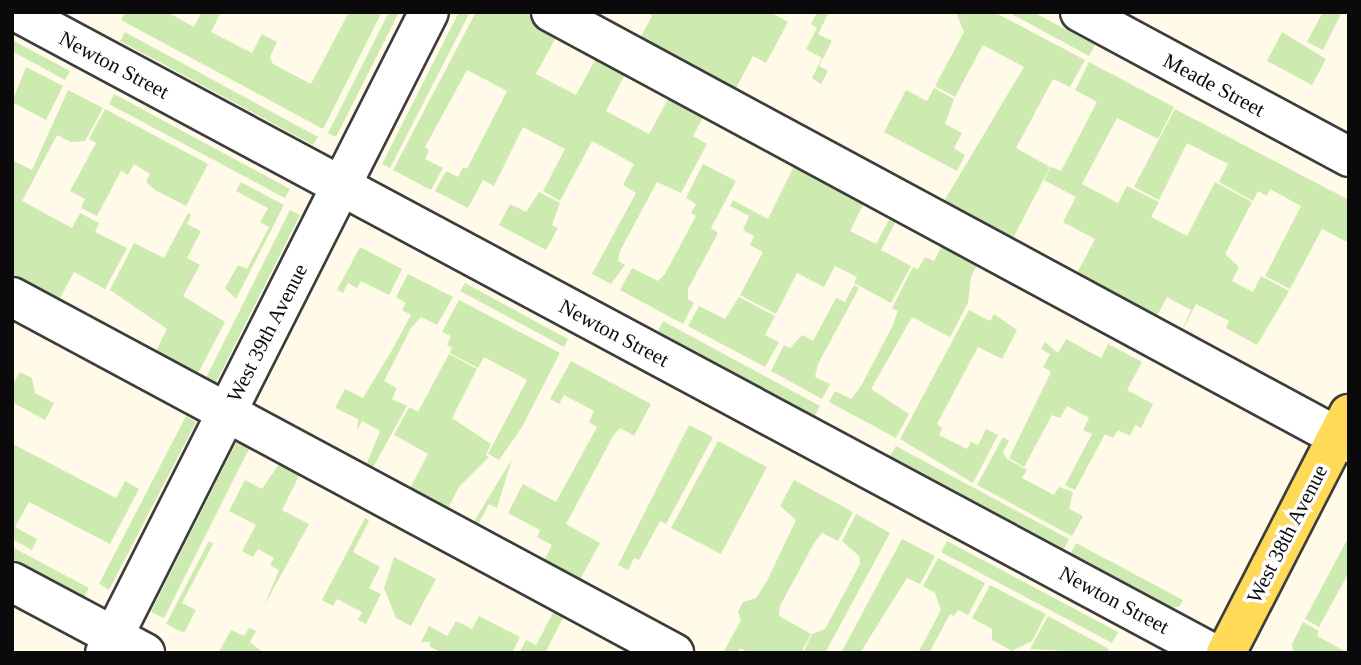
<!DOCTYPE html>
<style>
body{margin:0}
#map{position:relative;width:1361px;height:665px;overflow:hidden;background:#fffbe8;font-family:Georgia,serif}
div>[style]{position:absolute}
[style*='--x']{left:calc(var(--x)*1px);top:calc(var(--y)*1px);width:calc(var(--w)*1px);rotate:calc(var(--a)*1deg)}
.green>*{inset:0;background:#cdeab0}
.roads{filter:drop-shadow(2px 0 #3d3d3d) drop-shadow(-2px 0 #3d3d3d) drop-shadow(0 2px #3d3d3d) drop-shadow(0 -2px #3d3d3d)}
.minor>*{height:38px;margin:-19px;padding:0 19px;transform-origin:19px;border-radius:19px;background:#fff}
.major>*{height:38px;margin:-19px;padding:0 19px;transform-origin:19px;border-radius:19px;background:#ffda58}
span{translate:-50% -50%;white-space:nowrap;text-align:center;line-height:1.15;-webkit-text-stroke:7px #fff;paint-order:stroke}
.street-label{font-size:21px;color:#0a0a0a}
.frame{position:absolute;inset:0;border:14px solid #0a0a0a;pointer-events:none}
</style>
<div id="map">
<div class="green">
<div style="clip-path:polygon(125px 12px,167px 12px,194px 27px,202px 12px,221px 12px,211px 32px,252px 53px,262px 34px,277px 42px,270px 57px,273px 64px,311px 84px,349px 12px,382px 12px,323px 129px,121px 20px)"></div>
<div style="clip-path:polygon(389px 12px,399px 12px,336px 137px,328px 133px)"></div>
<div style="clip-path:polygon(459px 12px,470px 12px,390px 168px,382px 164px)"></div>
<div style="clip-path:polygon(476px 12px,529px 12px,569px 33px,556px 37px,536px 74px,576px 95px,599px 53px,628px 69px,606px 111px,649px 134px,672px 92px,707px 110px,693px 136px,707px 144px,681px 193px,657px 182px,620px 251px,618px 261px,625px 265px,611px 284px,592px 274px,636px 193px,623px 185px,634px 164px,592px 141px,560px 201px,543px 191px,565px 149px,523px 127px,494px 186px,483px 180px,468px 208px,435px 191px,446px 171px,458px 177px,463px 167px,467px 169px,507px 91px,467px 70px,425px 147px,429px 150px,425px 159px,443px 168px,431px 190px,393px 170px)"></div>
<div style="clip-path:polygon(649px 12px,770px 12px,788px 22px,766px 63px,753px 56px,735px 90px,637px 44px,652px 16px)"></div>
<div style="clip-path:polygon(817px 12px,829px 12px,818px 34px,832px 41px,819px 66px,828px 71px,821px 84px,812px 78px,822px 58px,806px 49px,817px 28px,811px 24px)"></div>
<div style="clip-path:polygon(956px 12px,994px 12px,1085px 60px,1070px 87px,1053px 79px,1016px 148px,1050px 167px,1012px 240px,943px 203px,1024px 67px,983px 45px,955px 97px,935px 86px,964px 32px)"></div>
<div style="clip-path:polygon(1008px 12px,1033px 12px,1095px 45px,1089px 56px)"></div>
<div style="clip-path:polygon(1323px 12px,1342px 12px,1323px 50px,1307px 42px)"></div>
<div style="clip-path:polygon(125px 32px,318px 137px,313px 145px,120px 41px)"></div>
<div style="clip-path:polygon(1282px 32px,1326px 59px,1312px 85px,1267px 61px)"></div>
<div style="clip-path:polygon(12px 40px,70px 71px,65px 80px,12px 51px)"></div>
<div style="clip-path:polygon(1089px 62px,1174px 107px,1158px 139px,1117px 118px,1082px 184px,1118px 203px,1127px 186px,1159px 202px,1151px 217px,1187px 236px,1215px 182px,1252px 202px,1225px 254px,1239px 267px,1232px 281px,1253px 292px,1261px 276px,1289px 291px,1257px 345px,1226px 328px,1229px 321px,1196px 304px,1180px 335px,1191px 310px,1167px 297px,1153px 323px,1076px 275px,1095px 239px,1063px 222px,1076px 197px,1044px 180px,1051px 167px,1061px 171px,1097px 102px,1075px 90px)"></div>
<div style="clip-path:polygon(26px 67px,63px 86px,46px 120px,12px 102px)"></div>
<div style="clip-path:polygon(934px 88px,954px 99px,945px 124px,962px 133px,954px 148px,965px 155px,957px 171px,884px 132px,906px 90px,927px 101px)"></div>
<div style="clip-path:polygon(68px 90px,103px 108px,85px 141px,71px 142px,57px 135px,22px 201px,72px 228px,80px 213px,99px 223px,95px 232px,127px 248px,105px 289px,74px 272px,54px 309px,12px 287px,12px 160px,32px 170px)"></div>
<div style="clip-path:polygon(114px 94px,290px 189px,285px 198px,109px 104px)"></div>
<div style="clip-path:polygon(105px 109px,208px 164px,186px 206px,155px 190px,146px 182px,150px 174px,134px 164px,128px 175px,121px 171px,97px 216px,81px 208px,85px 199px,70px 191px,96px 143px,89px 139px)"></div>
<div style="clip-path:polygon(1175px 109px,1349px 200px,1349px 243px,1322px 229px,1290px 289px,1265px 276px,1301px 206px,1270px 189px,1267px 196px,1258px 191px,1253px 201px,1219px 182px,1228px 164px,1187px 143px,1159px 200px,1134px 187px)"></div>
<div style="clip-path:polygon(797px 160px,867px 197px,850px 231px,876px 244px,890px 218px,896px 221px,881px 250px,911px 266px,891px 303px,854px 283px,857px 277px,835px 266px,824px 287px,797px 273px,776px 314px,740px 295px,763px 252px,750px 245px,754px 236px,743px 230px,749px 216px,730px 206px,733px 200px,768px 219px)"></div>
<div style="clip-path:polygon(703px 164px,736px 181px,711px 228px,718px 233px,688px 289px,688px 299px,694px 303px,683px 324px,620px 290px,632px 268px,658px 281px,665px 274px,696px 216px,691px 213px,696px 204px,686px 198px)"></div>
<div style="clip-path:polygon(241px 182px,284px 205px,236px 299px,225px 288px,238px 265px,247px 269px,269px 227px,260px 222px,268px 208px,236px 191px)"></div>
<div style="clip-path:polygon(539px 192px,560px 203px,552px 225px,558px 228px,546px 250px,499px 225px,510px 204px,526px 212px)"></div>
<div style="clip-path:polygon(290px 210px,300px 215px,214px 386px,201px 388px)"></div>
<div style="clip-path:polygon(188px 213px,191px 215px,187px 224px,201px 231px,187px 258px,200px 265px,183px 296px,225px 322px,193px 383px,151px 361px,167px 329px,110px 290px,134px 243px,164px 258px)"></div>
<div style="clip-path:polygon(944px 242px,979px 261px,971px 277px,968px 303px,950px 337px,912px 317px,871px 389px,909px 414px,896px 438px,829px 402px,835px 391px,851px 399px,861px 386px,892px 327px,898px 311px,892px 308px,913px 267px,918px 269px,925px 257px,934px 261px)"></div>
<div style="clip-path:polygon(360px 247px,402px 269px,389px 295px,361px 281px,357px 288px,348px 283px,343px 293px,337px 290px)"></div>
<div style="clip-path:polygon(408px 274px,453px 297px,437px 325px,421px 317px,411px 328px,384px 381px,397px 388px,392px 399px,407px 406px,371px 471px,365px 468px,380px 431px,362px 421px,357px 430px,358px 419px,335px 408px,345px 389px,363px 398px,392px 350px,411px 315px,402px 310px,406px 303px,396px 297px)"></div>
<div style="clip-path:polygon(465px 283px,568px 339px,564px 347px,460px 291px)"></div>
<div style="clip-path:polygon(854px 285px,859px 288px,818px 364px,815px 377px,830px 384px,822px 399px,771px 371px,784px 345px,790px 348px,802px 335px,813px 341px,836px 298px,845px 302px)"></div>
<div style="clip-path:polygon(739px 297px,775px 316px,765px 335px,779px 342px,765px 367px,688px 326px,699px 306px,725px 319px)"></div>
<div style="clip-path:polygon(459px 300px,560px 353px,522px 427px,499px 460px,488px 454px,527px 380px,484px 357px,478px 368px,450px 353px,452px 348px,447px 345px,451px 336px,442px 332px)"></div>
<div style="clip-path:polygon(969px 310px,990px 321px,994px 314px,1017px 330px,1002px 359px,978px 347px,937px 424px,942px 428px,939px 435px,967px 449px,971px 442px,978px 445px,986px 429px,998px 435px,973px 483px,900px 439px)"></div>
<div style="clip-path:polygon(663px 321px,820px 406px,815px 416px,658px 331px)"></div>
<div style="clip-path:polygon(1066px 339px,1101px 358px,1108px 344px,1142px 362px,1127px 390px,1153px 404px,1141px 428px,1135px 425px,1130px 436px,1118px 430px,1113px 438px,1105px 434px,1075px 490px,1065px 485px,1092px 434px,1083px 430px,1089px 418px,1067px 406px,1060px 418px,1052px 415px,1024px 467px,1009px 458px,1051px 372px,1043px 367px,1050px 354px,1041px 349px,1045px 342px,1058px 353px)"></div>
<div style="clip-path:polygon(449px 354px,477px 369px,452px 418px,491px 444px,486px 455px,489px 457px,459px 487px,443px 518px,405px 498px,428px 454px,394px 435px,409px 407px,418px 412px)"></div>
<div style="clip-path:polygon(571px 361px,651px 404px,634px 436px,620px 428px,613px 436px,566px 524px,600px 543px,576px 587px,540px 568px,552px 545px,537px 537px,540px 530px,508px 513px,523px 484px,556px 502px,597px 427px,589px 422px,594px 411px,564px 395px,559px 404px,550px 399px)"></div>
<div style="clip-path:polygon(20px 372px,32px 378px,35px 393px,54px 403px,45px 420px,12px 402px,12px 386px)"></div>
<div style="clip-path:polygon(186px 416px,196px 422px,109px 590px,99px 584px)"></div>
<div style="clip-path:polygon(689px 425px,713px 437px,666px 524px,660px 521px,639px 560px,634px 558px,628px 570px,618px 565px)"></div>
<div style="clip-path:polygon(1003px 437px,1009px 441px,1003px 452px,1007px 459px,1027px 470px,1022px 478px,1054px 495px,1059px 487px,1073px 492px,1069px 509px,1083px 516px,1072px 536px,977px 485px)"></div>
<div style="clip-path:polygon(244px 439px,252px 443px,164px 618px,151px 612px,236px 443px)"></div>
<div style="clip-path:polygon(718px 441px,767px 467px,721px 554px,671px 528px)"></div>
<div style="clip-path:polygon(13px 444px,116px 498px,125px 481px,139px 489px,110px 544px,29px 502px,15px 527px,37px 539px,32px 550px,12px 539px)"></div>
<div style="clip-path:polygon(896px 446px,1069px 539px,1064px 549px,890px 456px)"></div>
<div style="clip-path:polygon(512px 459px,497px 508px,489px 504px,473px 534px,468px 531px)"></div>
<div style="clip-path:polygon(282px 460px,314px 476px,299px 476px,282px 510px,309px 524px,264px 606px,279px 570px,270px 565px,274px 558px,258px 549px,253px 557px,242px 551px,256px 525px,229px 511px,245px 480px,262px 489px)"></div>
<div style="clip-path:polygon(794px 480px,853px 512px,838px 541px,822px 533px,814px 543px,780px 606px,779px 616px,811px 634px,801px 653px,750px 653px,740px 648px,737px 653px,723px 653px,741px 620px,738px 612px,743px 602px,756px 598px,767px 581px,796px 520px,780px 506px)"></div>
<div style="clip-path:polygon(856px 514px,890px 533px,825px 653px,803px 653px,812px 634px,825px 629px,860px 564px,859px 556px,842px 541px)"></div>
<div style="clip-path:polygon(365px 518px,369px 521px,353px 552px,380px 567px,369px 588px,381px 594px,366px 624px,358px 620px,362px 612px,337px 599px,333px 606px,322px 600px)"></div>
<div style="clip-path:polygon(1349px 536px,1349px 572px,1319px 627px,1305px 619px)"></div>
<div style="clip-path:polygon(902px 539px,935px 556px,920px 584px,907px 578px,860px 653px,841px 653px)"></div>
<div style="clip-path:polygon(209px 541px,213px 544px,182px 603px,196px 610px,184px 633px,166px 624px)"></div>
<div style="clip-path:polygon(947px 541px,1118px 632px,1112px 643px,941px 552px)"></div>
<div style="clip-path:polygon(1076px 543px,1183px 600px,1179px 607px,1171px 607px,1071px 553px)"></div>
<div style="clip-path:polygon(12px 547px,89px 588px,83px 598px,12px 560px)"></div>
<div style="clip-path:polygon(394px 557px,436px 579px,411px 626px,396px 618px,384px 588px)"></div>
<div style="clip-path:polygon(938px 558px,985px 583px,968px 615px,958px 610px,954px 616px,950px 614px,929px 653px,918px 653px,941px 610px,935px 593px,923px 586px)"></div>
<div style="clip-path:polygon(990px 585px,1046px 614px,1032px 641px,1012px 651px,992px 640px,992px 629px,972px 618px)"></div>
<div style="clip-path:polygon(554px 611px,564px 616px,545px 653px,519px 653px,526px 640px,536px 645px)"></div>
<div style="clip-path:polygon(479px 616px,520px 637px,512px 653px,442px 653px,429px 646px,431px 642px,421px 642px,429px 626px,447px 636px,456px 621px,472px 629px)"></div>
<div style="clip-path:polygon(1048px 616px,1109px 649px,1107px 653px,1030px 649px)"></div>
<div style="clip-path:polygon(1303px 622px,1319px 631px,1317px 636px,1348px 653px,1293px 653px,1292px 644px)"></div>
<div style="clip-path:polygon(249px 628px,256px 631px,250px 642px,264px 653px,219px 652px,231px 630px,244px 636px)"></div>
</div>
<div class="roads">
<div class="minor">
<div style="--x:17;--y:12;--w:1356;--a:28.21"></div>
<div style="--x:551;--y:12;--w:907;--a:28.37"></div>
<div style="--x:1080;--y:12;--w:306;--a:28.3"></div>
<div style="--x:12;--y:297;--w:752;--a:28.27"></div>
<div style="--x:12;--y:582;--w:151;--a:28.1"></div>
<div style="--x:105;--y:653;--w:718;--a:-63.19"></div>
</div>
<div class="major">
<div style="--x:1226;--y:653;--w:269;--a:-62.8"></div>
</div>
</div>
<div class="street-label">
<span style="left:114px;top:65px;rotate:28deg">Newton Street</span>
<span style="left:1214px;top:85px;rotate:28deg">Meade Street</span>
<span style="left:267px;top:333px;rotate:-63deg">West 39th Avenue</span>
<span style="left:614px;top:333px;rotate:28deg">Newton Street</span>
<span style="left:1287px;top:534px;rotate:-63deg">West 38th Avenue</span>
<span style="left:1114px;top:600px;rotate:28deg">Newton Street</span>
</div>
<div class="frame"></div>
</div>
